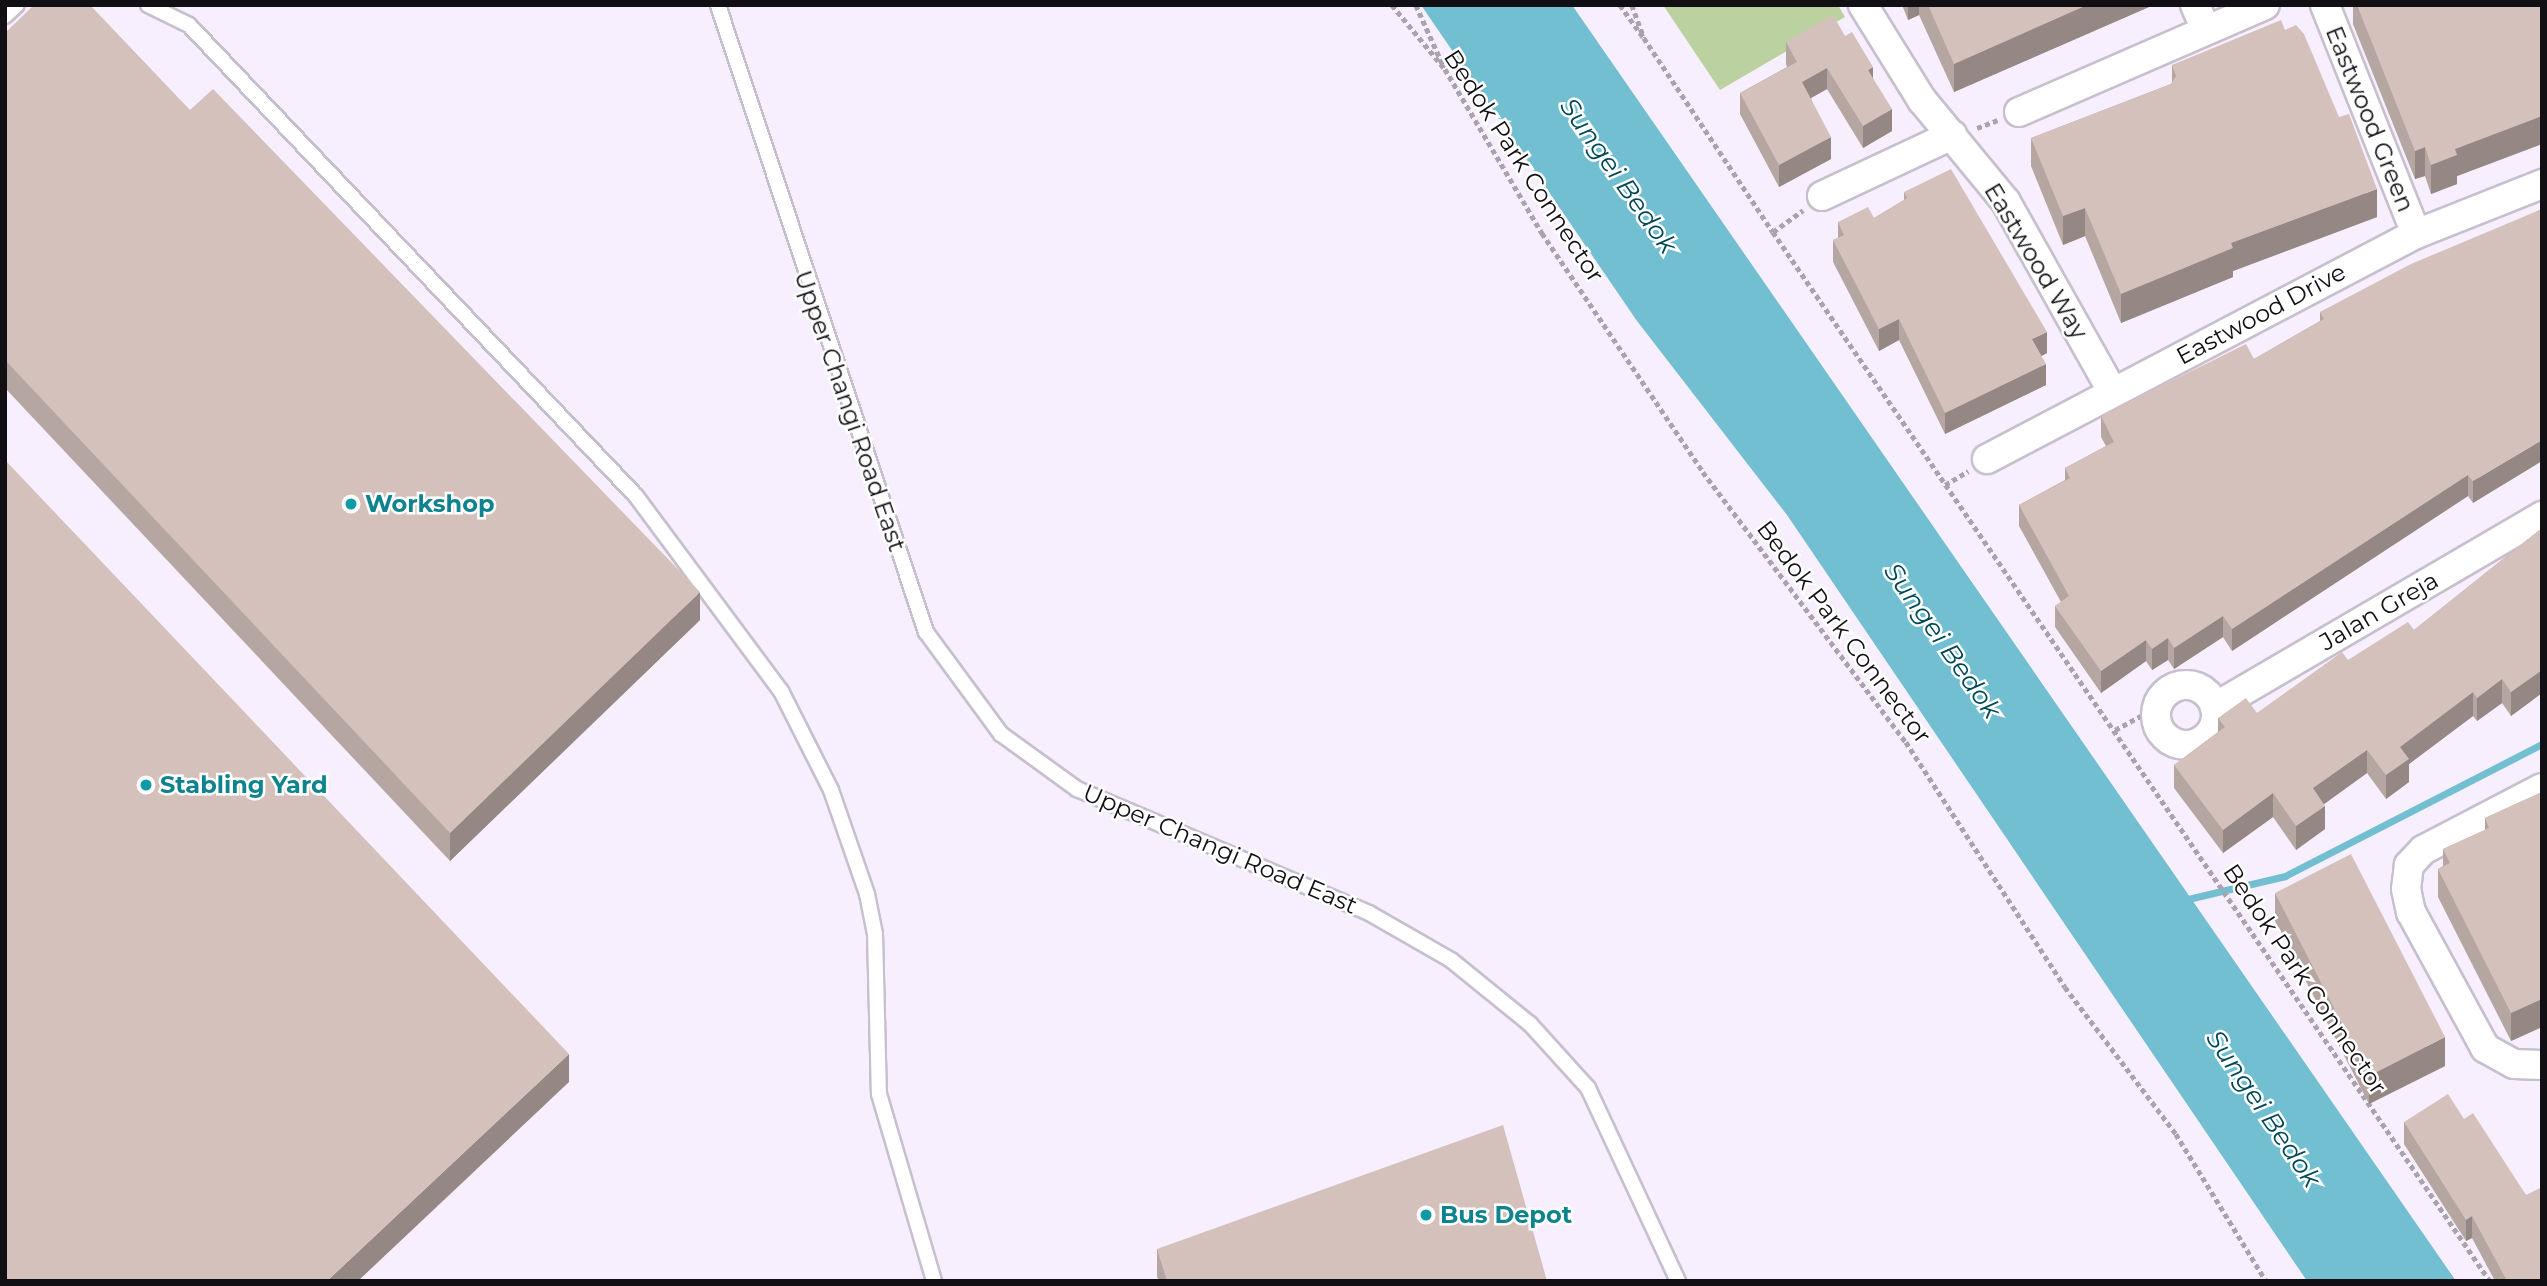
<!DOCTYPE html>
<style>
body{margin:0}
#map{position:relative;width:2547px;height:1286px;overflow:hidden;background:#f7effe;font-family:Montserrat,sans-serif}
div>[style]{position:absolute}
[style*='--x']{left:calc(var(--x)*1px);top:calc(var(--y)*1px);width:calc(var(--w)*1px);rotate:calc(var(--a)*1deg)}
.green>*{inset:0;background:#bcd1a0}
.water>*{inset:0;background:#71bfd1}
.stream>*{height:7px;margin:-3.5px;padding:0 3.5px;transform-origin:3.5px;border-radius:3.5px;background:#71bfd1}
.path>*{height:4.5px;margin-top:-2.25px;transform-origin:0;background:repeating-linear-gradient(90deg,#a9a3af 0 5px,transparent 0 8.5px)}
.roads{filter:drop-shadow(2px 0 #c8bfce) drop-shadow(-2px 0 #c8bfce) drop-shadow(0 2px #c8bfce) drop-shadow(0 -2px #c8bfce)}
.lane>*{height:14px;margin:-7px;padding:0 7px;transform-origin:7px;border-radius:7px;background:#fff}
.street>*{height:28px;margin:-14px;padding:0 14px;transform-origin:14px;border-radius:14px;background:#fff}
.street>.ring{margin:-14px;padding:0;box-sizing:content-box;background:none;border:28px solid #fff;border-radius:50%}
.wall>*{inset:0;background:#b6a6a2}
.shaded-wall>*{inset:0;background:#948784}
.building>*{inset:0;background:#d4c1bc}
.dots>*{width:19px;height:19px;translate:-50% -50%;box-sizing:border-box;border:4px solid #fff;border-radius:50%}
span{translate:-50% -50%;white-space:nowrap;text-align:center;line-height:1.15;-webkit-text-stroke:5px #fff;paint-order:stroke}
.street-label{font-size:24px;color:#120f14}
.culture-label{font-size:24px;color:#0d838f;font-weight:700}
.left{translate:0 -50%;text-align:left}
.water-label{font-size:26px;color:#004856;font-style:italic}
.frame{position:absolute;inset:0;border:7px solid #120f14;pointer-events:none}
</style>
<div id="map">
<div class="green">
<div style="clip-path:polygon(1663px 5px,1838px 5px,1845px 17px,1720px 90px)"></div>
</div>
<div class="water">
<div style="clip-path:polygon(1421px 5px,1572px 5px,2456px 1281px,2307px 1281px,1787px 515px,1637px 321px)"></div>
</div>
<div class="stream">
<div style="--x:2188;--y:899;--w:100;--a:-13.3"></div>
<div style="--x:2285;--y:876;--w:289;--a:-27.2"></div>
</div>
<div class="path">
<div style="--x:1392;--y:5;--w:83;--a:50.4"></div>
<div style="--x:1445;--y:69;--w:191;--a:59.4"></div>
<div style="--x:1542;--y:233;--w:288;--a:56"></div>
<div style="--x:1703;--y:472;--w:338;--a:53.1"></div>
<div style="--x:1906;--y:742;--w:292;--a:57"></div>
<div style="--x:2065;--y:987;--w:184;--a:52.9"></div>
<div style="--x:2176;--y:1134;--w:172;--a:58.5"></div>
<div style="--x:1416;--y:5;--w:66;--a:65.8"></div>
<div style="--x:1620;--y:5;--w:39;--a:54"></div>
<div style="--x:1632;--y:5;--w:35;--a:70"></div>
<div style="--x:1644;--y:38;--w:233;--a:56.4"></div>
<div style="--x:1773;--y:232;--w:1271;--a:55.65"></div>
<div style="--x:1977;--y:128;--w:22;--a:-21"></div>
<div style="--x:1773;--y:232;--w:37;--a:-36"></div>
<div style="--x:1945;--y:485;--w:27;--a:-31"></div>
<div style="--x:2115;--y:730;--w:48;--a:-28.7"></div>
</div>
<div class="roads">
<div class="lane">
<div style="--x:148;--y:5;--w:46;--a:26"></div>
<div style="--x:189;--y:25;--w:649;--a:46.5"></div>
<div style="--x:636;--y:496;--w:243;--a:53.4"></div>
<div style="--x:781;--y:691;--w:111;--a:63.2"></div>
<div style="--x:831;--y:790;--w:110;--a:70.9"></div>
<div style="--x:867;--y:894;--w:41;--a:78.7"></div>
<div style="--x:875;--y:934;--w:160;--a:88.6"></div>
<div style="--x:879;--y:1094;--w:195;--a:73.6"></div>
<div style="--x:718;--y:5;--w:661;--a:71.65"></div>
<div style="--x:926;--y:632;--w:127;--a:53.7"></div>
<div style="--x:1001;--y:734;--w:94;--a:35.9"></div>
<div style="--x:1077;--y:789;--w:317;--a:23"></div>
<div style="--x:1369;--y:913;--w:95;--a:29.8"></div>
<div style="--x:1451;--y:960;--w:102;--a:39"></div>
<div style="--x:1530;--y:1024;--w:86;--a:47.8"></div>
<div style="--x:1588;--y:1088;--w:213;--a:65"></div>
<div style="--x:5;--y:16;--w:16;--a:-43"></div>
</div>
<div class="street">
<div style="--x:1863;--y:5;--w:112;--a:58.2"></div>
<div style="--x:1922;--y:100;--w:132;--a:50.5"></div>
<div style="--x:2006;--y:202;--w:217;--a:60.7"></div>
<div style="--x:2195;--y:5;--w:27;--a:66"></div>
<div style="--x:2325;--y:5;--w:246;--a:68.3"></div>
<div style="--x:2019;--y:112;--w:268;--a:-23.5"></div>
<div style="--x:1822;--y:196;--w:144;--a:-25.1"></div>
<div style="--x:1987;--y:459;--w:484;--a:-27.7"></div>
<div style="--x:2416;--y:234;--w:136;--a:-21.6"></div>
<div class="ring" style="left:2156px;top:685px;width:32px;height:32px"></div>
<div style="--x:2215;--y:707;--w:379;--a:-30.3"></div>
<div style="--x:2542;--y:788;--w:134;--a:152.5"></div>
<div style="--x:2423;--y:850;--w:21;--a:133"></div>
<div style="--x:2409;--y:865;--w:24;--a:97"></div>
<div style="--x:2406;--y:889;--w:24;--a:78"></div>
<div style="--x:2411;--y:912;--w:155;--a:61.4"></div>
<div style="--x:2485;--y:1048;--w:33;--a:29"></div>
<div style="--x:2514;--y:1064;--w:28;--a:2"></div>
</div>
</div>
<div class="wall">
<div style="clip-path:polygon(1902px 5px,2149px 5px,2149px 7px,1954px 92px,1919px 15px,1908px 20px)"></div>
<div style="clip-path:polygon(2353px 5px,2542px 5px,2542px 144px,2457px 176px,2457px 184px,2431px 194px,2425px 176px,2415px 179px,2353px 24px)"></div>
<div style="clip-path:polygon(2285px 30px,2377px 217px,2233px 271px,2233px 277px,2121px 323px,2085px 236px,2063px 245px,2031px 166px,2031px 138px,2171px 84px,2172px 83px,2172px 65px)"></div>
<div style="clip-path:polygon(5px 33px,190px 110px,700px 620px,450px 861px,5px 388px)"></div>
<div style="clip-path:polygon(1845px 36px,1873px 78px,1892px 131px,1863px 148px,1827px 89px,1811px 98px,1831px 159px,1779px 187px,1740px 114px,1740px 93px,1787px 67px,1786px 64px,1786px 42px)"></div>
<div style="clip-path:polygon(1904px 192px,2047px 353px,2041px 356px,2046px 385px,1945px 434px,1899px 340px,1879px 351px,1833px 262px,1833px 240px,1838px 238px,1838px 222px,1874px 218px,1904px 200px)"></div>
<div style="clip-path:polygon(2542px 209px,2473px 503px,2468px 496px,2232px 651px,2223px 637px,2174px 669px,2168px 660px,2152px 670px,2146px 661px,2101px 693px,2055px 627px,2055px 606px,2061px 602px,2019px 526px,2019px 505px,2065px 480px,2065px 468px,2106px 446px,2101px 437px,2101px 416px,2254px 359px,2320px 321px,2320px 312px)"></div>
<div style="clip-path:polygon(2542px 528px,2542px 693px,2511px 716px,2502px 703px,2477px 721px,2473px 716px,2409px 764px,2409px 782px,2386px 799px,2367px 773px,2324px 804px,2325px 829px,2296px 850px,2273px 817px,2223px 853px,2174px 788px,2174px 765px,2218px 732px,2218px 718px,2257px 713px,2348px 660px,2414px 630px)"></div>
<div style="clip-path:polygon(2542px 792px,2542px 1027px,2511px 1041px,2438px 897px,2438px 869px,2443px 866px,2443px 849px,2485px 830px,2485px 818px)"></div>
<div style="clip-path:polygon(2275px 893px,2445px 1066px,2369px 1104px,2275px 921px)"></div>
<div style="clip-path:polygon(2464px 1119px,2526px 1195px,2542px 1281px,2495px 1281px,2472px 1238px,2466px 1241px,2404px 1144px,2404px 1122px)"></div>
<div style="clip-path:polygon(1157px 1249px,1547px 1281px,1159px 1281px,1157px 1277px)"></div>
</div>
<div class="shaded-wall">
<div style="clip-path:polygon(1908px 5px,1919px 5px,1919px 15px,1908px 20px)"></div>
<div style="clip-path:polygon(2087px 5px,2149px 5px,2149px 7px,1954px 92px,1954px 64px)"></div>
<div style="clip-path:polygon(1873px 67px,1873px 89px,1868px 70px)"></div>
<div style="clip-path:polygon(1827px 68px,1827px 89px,1802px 103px,1802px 82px)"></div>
<div style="clip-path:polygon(1892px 109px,1892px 131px,1863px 148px,1863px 126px)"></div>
<div style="clip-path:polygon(2542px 116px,2542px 144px,2457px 176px,2457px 184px,2431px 194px,2431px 165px,2455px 149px)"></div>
<div style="clip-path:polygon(1831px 137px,1831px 159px,1779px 187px,1779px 165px)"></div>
<div style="clip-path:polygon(2425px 147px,2425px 176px,2415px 179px,2415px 151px)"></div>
<div style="clip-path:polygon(2377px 189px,2377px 217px,2233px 271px,2233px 277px,2121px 323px,2121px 294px,2231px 243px)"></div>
<div style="clip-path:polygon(2085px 208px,2085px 236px,2063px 245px,2063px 216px)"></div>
<div style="clip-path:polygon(1899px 319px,1899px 340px,1879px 351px,1879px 329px)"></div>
<div style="clip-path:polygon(2047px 332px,2047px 353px,2032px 361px,2032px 339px)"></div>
<div style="clip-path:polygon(2046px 364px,2046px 385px,1945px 434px,1945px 413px)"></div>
<div style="clip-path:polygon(2542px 440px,2542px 461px,2473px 503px,2473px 481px)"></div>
<div style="clip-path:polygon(2468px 475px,2468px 496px,2232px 651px,2232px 629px)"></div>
<div style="clip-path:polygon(700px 592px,700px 620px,450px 861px,450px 833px)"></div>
<div style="clip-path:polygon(2223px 616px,2223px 637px,2174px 669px,2174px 648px)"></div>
<div style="clip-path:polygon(2168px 638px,2168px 660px,2152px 670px,2152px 649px)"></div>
<div style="clip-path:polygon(2146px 640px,2146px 661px,2101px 693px,2101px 671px)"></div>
<div style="clip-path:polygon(2542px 670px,2542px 693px,2511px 716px,2511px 692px)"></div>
<div style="clip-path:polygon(2502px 679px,2502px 703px,2477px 721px,2477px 698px)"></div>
<div style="clip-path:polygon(2473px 692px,2473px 716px,2409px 764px,2409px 782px,2386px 799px,2386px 775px,2400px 747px)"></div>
<div style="clip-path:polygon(2367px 750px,2367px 773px,2313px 812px,2313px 788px)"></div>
<div style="clip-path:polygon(2273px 793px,2273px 817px,2223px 853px,2223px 830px)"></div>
<div style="clip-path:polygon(2325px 806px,2325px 829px,2296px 850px,2296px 826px)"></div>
<div style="clip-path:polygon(2542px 999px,2542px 1027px,2511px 1041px,2511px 1013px)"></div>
<div style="clip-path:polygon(2445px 1037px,2445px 1066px,2369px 1104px,2369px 1076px)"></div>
<div style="clip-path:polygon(569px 1054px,569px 1082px,358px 1281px,327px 1281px)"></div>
<div style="clip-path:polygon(2472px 1216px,2472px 1238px,2466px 1241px,2466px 1220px)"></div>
</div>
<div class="building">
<div style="clip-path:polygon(34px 5px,90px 5px,190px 110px,213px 89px,700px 592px,450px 833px,5px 360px,5px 33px)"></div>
<div style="clip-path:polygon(1928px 5px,2087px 5px,1954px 64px)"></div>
<div style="clip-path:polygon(2357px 5px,2542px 5px,2542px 116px,2455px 149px,2457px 155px,2431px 165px,2425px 147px,2415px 151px)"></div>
<div style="clip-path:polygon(1833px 15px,1845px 36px,1852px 32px,1873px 67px,1868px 70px,1892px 109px,1863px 126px,1827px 68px,1802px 82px,1831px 137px,1779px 165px,1740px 93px,1797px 62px,1786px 42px)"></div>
<div style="clip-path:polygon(2281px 20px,2285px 30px,2296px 25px,2304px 34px,2339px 117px,2349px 114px,2377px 189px,2231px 243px,2233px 248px,2121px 294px,2085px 208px,2063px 216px,2031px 138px,2171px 84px,2176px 76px,2172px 65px)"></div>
<div style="clip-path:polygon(1951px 169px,2047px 332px,2032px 339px,2046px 364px,1945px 413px,1899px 319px,1879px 329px,1833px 240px,1844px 235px,1838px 222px,1868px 207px,1874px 218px,1907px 198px,1904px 192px)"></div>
<div style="clip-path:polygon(2542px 209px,2542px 440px,2473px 481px,2468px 475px,2232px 629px,2223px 616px,2174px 648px,2168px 638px,2152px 649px,2146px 640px,2101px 671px,2055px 606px,2069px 596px,2019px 505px,2070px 478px,2065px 468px,2114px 442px,2101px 416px,2246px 344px,2254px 359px,2324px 319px,2320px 312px,2411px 264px)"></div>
<div style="clip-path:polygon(5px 460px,569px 1054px,327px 1281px,5px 1281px)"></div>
<div style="clip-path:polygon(2542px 528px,2542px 670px,2511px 692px,2502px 679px,2477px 698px,2473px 692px,2400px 747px,2409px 759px,2386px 775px,2367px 750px,2313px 788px,2325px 806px,2296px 826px,2273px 793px,2223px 830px,2174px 765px,2225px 727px,2218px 718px,2246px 698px,2257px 713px,2342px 652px,2348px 660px,2408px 622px,2414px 630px)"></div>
<div style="clip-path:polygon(2542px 792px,2542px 999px,2511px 1013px,2438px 869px,2450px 863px,2443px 849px,2489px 828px,2485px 818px)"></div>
<div style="clip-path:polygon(2351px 854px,2445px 1037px,2369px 1076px,2275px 893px)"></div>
<div style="clip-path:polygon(2448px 1094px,2464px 1119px,2473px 1113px,2526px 1195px,2542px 1187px,2542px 1281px,2515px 1281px,2514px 1279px,2511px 1281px,2507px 1281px,2472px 1216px,2466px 1220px,2404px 1122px)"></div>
<div style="clip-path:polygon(1503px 1125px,1547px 1281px,1167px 1281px,1157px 1249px)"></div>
</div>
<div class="dots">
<div style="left:351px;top:504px;background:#0f9aa8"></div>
<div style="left:146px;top:785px;background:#0f9aa8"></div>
<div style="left:1426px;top:1215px;background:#0f9aa8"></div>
</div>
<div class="street-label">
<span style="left:2370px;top:119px;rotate:68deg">Eastwood Green</span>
<span style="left:1524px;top:166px;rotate:57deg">Bedok Park Connector</span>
<span style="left:2036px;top:261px;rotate:59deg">Eastwood Way</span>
<span style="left:2261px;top:314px;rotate:-28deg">Eastwood Drive</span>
<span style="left:850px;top:411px;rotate:71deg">Upper Changi Road East</span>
<span style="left:2379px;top:611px;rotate:-30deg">Jalan Greja</span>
<span style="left:1844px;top:632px;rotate:53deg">Bedok Park Connector</span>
<span style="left:1220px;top:849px;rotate:23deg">Upper Changi Road East</span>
<span style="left:2305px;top:979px;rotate:56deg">Bedok Park Connector</span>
</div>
<div class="culture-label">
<span class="left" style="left:365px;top:504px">Workshop</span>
<span class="left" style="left:160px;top:785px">Stabling Yard</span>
<span class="left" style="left:1440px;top:1215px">Bus Depot</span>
</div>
<div class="water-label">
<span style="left:1618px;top:176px;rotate:55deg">Sungei Bedok</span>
<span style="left:1942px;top:641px;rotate:55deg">Sungei Bedok</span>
<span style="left:2263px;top:1109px;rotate:56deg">Sungei Bedok</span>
</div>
<div class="frame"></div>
</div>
